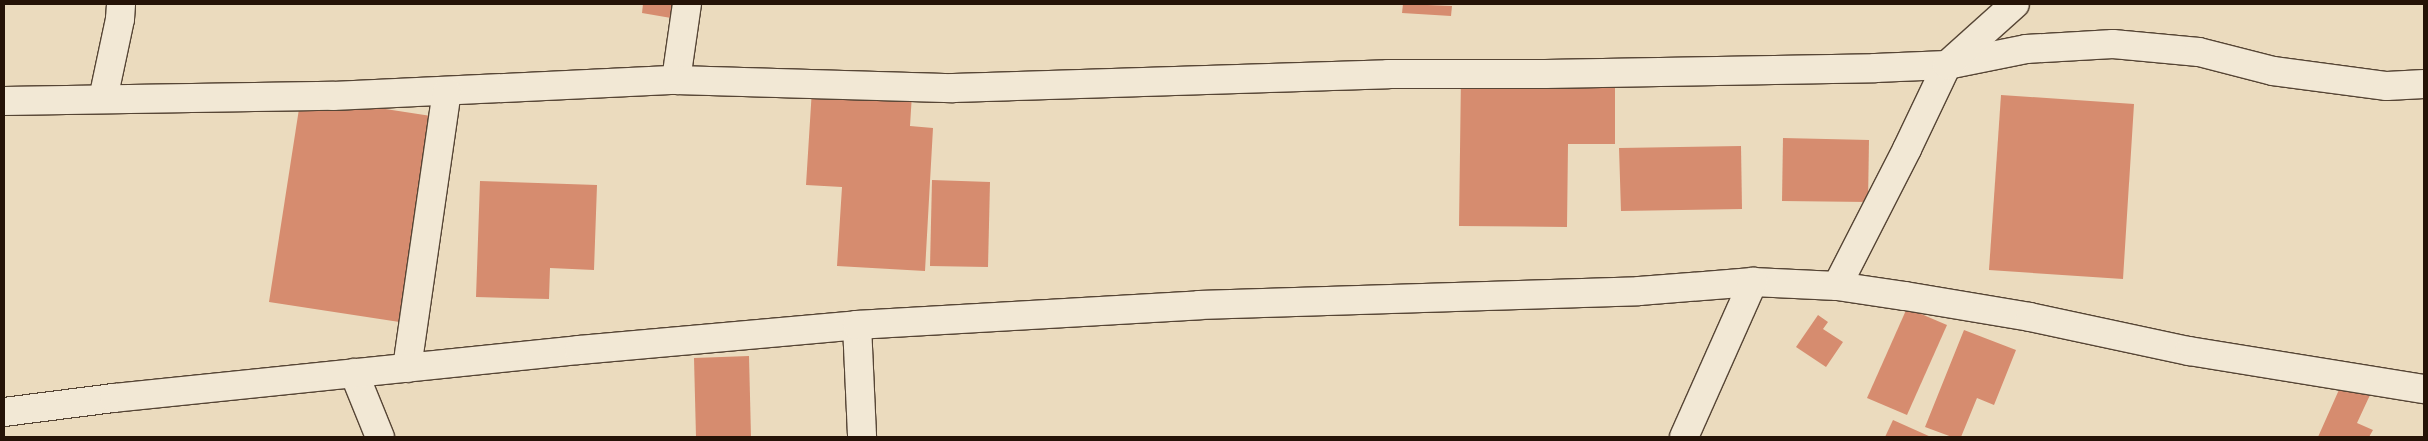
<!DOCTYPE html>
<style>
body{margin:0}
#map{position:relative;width:2428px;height:441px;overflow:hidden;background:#ebdbbe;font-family:"IM FELL Great Primer",serif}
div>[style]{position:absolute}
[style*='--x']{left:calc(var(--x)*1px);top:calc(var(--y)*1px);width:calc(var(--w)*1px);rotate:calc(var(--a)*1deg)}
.building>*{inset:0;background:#d68c6f}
.roads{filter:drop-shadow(1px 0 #564535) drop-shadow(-1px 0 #564535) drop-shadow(0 1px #564535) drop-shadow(0 -1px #564535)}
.minor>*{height:28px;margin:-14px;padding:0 14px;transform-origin:14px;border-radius:14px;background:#f2e8d5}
span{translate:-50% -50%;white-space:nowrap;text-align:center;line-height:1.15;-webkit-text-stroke:4.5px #f2e8d5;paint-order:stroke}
.frame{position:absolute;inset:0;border:5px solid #251307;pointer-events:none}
</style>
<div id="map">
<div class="building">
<div style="clip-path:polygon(643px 4px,679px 4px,677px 19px,642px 13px)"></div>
<div style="clip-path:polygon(1403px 4px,1452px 6px,1451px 16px,1402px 13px)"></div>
<div style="clip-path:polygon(1461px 75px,1615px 76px,1615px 144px,1568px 144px,1567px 227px,1459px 226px)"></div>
<div style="clip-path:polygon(812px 89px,912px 94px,910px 126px,933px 128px,925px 271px,837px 266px,842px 187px,806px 185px)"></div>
<div style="clip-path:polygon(2001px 95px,2134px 104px,2123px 279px,1989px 270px)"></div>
<div style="clip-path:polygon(301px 96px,431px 116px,406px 323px,269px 302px)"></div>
<div style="clip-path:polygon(1783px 138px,1869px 140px,1868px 202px,1782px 201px)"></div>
<div style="clip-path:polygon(1741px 146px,1742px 209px,1621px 211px,1619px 148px)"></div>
<div style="clip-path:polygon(932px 180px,990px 182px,988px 267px,930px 266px)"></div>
<div style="clip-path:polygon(480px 181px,597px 185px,594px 270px,550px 268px,549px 299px,476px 297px)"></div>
<div style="clip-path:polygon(1907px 308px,1947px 325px,1907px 415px,1867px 398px)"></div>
<div style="clip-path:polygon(1818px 315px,1828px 322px,1823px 329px,1843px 342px,1826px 367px,1796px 347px)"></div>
<div style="clip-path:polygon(1964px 330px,2016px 350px,1994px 405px,1977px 398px,1961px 437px,1952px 437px,1925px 427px)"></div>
<div style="clip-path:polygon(749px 356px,751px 437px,696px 437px,694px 358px)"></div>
<div style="clip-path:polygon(2342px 383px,2370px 395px,2357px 423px,2373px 430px,2369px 437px,2318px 437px)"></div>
<div style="clip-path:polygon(1893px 420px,1931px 437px,1885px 437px)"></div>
</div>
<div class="roads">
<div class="minor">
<div style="--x:676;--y:80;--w:77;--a:-81.8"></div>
<div style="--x:103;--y:99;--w:82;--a:-78"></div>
<div style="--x:120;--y:19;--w:15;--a:-86"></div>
<div style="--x:4;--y:101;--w:329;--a:-0.9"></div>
<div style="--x:333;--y:96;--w:343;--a:-2.7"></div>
<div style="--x:676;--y:80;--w:277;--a:1.7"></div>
<div style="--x:953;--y:88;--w:435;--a:-1.8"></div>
<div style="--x:1388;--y:74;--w:157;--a:0"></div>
<div style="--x:1545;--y:74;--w:330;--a:-1"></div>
<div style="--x:1875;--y:68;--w:72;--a:-2.4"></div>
<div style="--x:1947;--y:65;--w:81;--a:-11.4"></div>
<div style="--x:2026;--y:49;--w:87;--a:-3.3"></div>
<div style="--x:2113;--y:44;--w:86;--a:5.3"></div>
<div style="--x:2199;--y:52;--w:76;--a:14.4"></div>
<div style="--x:2273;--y:71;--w:115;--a:7.5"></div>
<div style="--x:2387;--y:86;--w:37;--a:-3"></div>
<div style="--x:1837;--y:286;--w:154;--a:-62.9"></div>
<div style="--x:1907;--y:149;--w:93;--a:-64.5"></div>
<div style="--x:1947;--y:65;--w:91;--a:-41.9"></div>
<div style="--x:857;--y:325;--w:112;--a:87.4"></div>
<div style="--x:407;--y:368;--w:279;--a:-81.8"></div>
<div style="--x:354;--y:373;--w:69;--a:67.9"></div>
<div style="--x:4;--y:412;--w:111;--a:-7.3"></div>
<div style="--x:114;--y:398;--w:467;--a:-5.9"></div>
<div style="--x:579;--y:350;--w:279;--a:-5.1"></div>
<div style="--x:857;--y:325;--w:343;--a:-3.3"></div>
<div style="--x:1199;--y:305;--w:440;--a:-1.8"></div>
<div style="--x:1639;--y:291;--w:114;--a:-4.5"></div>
<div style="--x:1753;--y:282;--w:84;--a:2.7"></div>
<div style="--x:1837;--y:286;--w:69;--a:8.4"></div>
<div style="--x:1905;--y:296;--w:127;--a:9.5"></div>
<div style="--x:2030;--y:317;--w:163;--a:12.1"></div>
<div style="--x:2189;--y:351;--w:238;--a:9.2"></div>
<div style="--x:1684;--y:437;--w:170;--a:-66"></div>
</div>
</div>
<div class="frame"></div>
</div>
